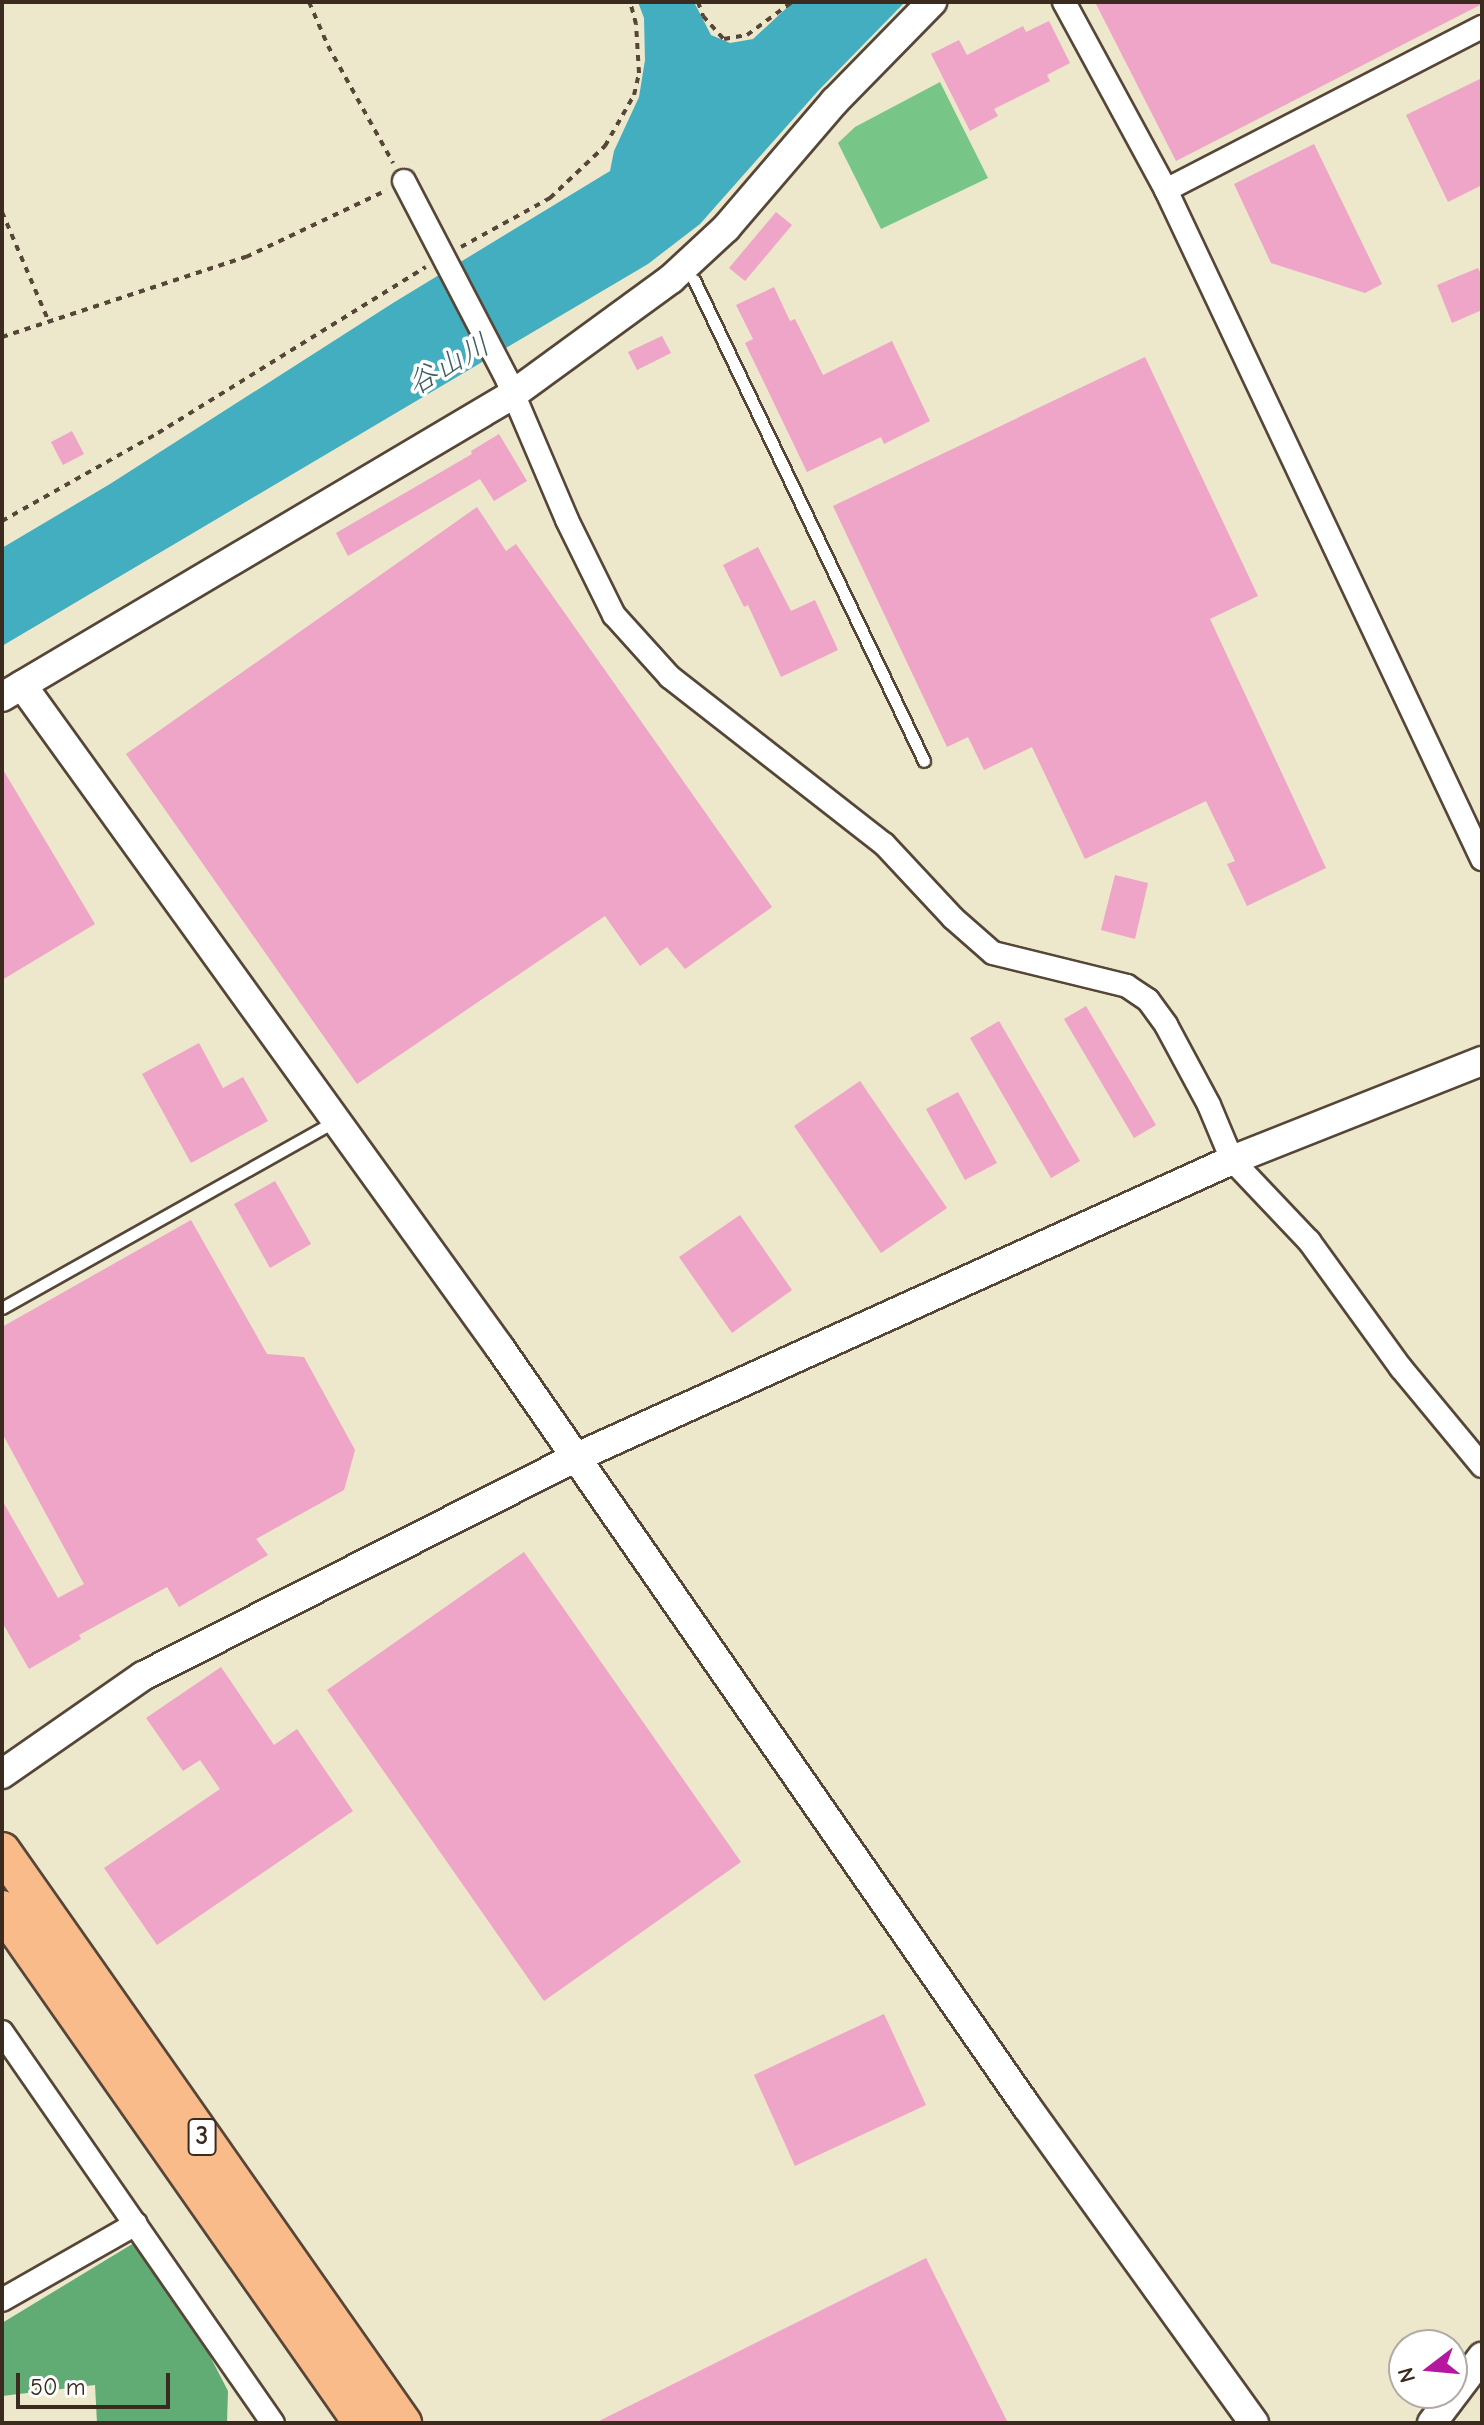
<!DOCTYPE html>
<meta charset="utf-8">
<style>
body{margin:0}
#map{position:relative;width:1484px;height:2425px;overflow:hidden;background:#ede7cb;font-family:"Comic Neue","Klee One",sans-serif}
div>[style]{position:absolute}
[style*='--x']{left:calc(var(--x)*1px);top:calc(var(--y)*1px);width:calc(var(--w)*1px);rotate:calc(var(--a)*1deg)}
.green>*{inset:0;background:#77c687}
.forest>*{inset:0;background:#61ab74}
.water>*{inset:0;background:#42aec0}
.building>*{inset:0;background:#eea5c7}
.path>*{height:4px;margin-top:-2px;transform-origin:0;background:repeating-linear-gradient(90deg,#564638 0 6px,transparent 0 12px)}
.roads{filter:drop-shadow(2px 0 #564638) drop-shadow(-2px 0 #564638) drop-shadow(0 2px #564638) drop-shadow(0 -2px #564638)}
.service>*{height:11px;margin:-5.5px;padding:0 5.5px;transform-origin:5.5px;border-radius:5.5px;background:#fff}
.minor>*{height:22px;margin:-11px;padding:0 11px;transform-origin:11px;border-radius:11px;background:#fff}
.tertiary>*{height:28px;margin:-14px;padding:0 14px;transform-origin:14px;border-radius:14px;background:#fff}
.trunk>*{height:36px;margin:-18px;padding:0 18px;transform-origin:18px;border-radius:18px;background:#fabb8b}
span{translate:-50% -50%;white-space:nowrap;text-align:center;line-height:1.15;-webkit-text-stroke:7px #fff;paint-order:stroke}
.shield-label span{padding:2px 6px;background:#fff;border:2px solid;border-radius:6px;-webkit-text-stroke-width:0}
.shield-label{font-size:26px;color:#3b2a1e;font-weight:700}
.water-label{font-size:30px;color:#3e5f5f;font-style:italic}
.frame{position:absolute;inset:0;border:4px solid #3b2a1e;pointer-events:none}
.north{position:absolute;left:1388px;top:2329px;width:80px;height:80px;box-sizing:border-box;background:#fff;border:2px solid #b1aaa5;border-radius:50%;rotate:254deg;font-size:22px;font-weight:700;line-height:32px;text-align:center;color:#3b2a1e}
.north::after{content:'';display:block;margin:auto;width:28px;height:36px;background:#b5179e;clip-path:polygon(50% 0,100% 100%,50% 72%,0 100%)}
.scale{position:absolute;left:16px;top:2373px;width:154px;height:36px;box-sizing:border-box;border:4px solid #3b2a1e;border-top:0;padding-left:10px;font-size:24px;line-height:28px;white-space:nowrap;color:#3b2a1e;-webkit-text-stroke:6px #fff;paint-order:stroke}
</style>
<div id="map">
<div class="green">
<div style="clip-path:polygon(940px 82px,988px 178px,881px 229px,838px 143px,855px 127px)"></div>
</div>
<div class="forest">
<div style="clip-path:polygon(134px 2243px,196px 2329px,228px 2391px,227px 2423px,97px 2423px,95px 2385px,2px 2396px,2px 2323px)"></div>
</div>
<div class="water">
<div style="clip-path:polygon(638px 2px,694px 2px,711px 35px,730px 43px,753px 39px,793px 2px,905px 2px,818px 91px,700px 224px,648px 264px,2px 646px,2px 548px,110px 484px,393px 303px,610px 171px,614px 151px,639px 97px,645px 60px,644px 18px)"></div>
</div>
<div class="building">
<div style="clip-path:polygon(1095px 2px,1482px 2px,1482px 4px,1176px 161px)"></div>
<div style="clip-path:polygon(1049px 21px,1070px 63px,1047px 75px,1050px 81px,994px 109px,998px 116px,970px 131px,931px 54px,959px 40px,967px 55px,1023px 26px,1026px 32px)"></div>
<div style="clip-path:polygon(1482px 78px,1482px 185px,1448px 202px,1406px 115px)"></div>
<div style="clip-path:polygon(1314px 144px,1382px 284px,1365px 293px,1271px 263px,1234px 184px)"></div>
<div style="clip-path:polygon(776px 212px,792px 225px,745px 281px,729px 268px)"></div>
<div style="clip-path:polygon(1478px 268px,1482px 276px,1482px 310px,1452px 323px,1437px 285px)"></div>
<div style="clip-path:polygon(774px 287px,790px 321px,795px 319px,823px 375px,892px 341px,930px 421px,884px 444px,881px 437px,807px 472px,745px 343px,753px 339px,736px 305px)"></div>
<div style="clip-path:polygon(662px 336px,671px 353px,637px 370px,628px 352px)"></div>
<div style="clip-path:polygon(1145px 357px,1258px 596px,1210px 619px,1326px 868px,1247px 906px,1227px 864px,1235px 861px,1206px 801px,1085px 859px,1032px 747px,984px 770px,968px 737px,947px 747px,833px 506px)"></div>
<div style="clip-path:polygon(72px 431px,84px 454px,63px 465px,51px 442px)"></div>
<div style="clip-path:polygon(499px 434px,527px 481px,494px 501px,480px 479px,348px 556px,336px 533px,472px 454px,471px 451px)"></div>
<div style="clip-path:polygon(477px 507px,506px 551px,516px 544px,772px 907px,685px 969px,667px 947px,640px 966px,605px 916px,357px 1084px,126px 754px)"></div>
<div style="clip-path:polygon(758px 547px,791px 611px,815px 600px,838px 650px,781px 677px,748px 605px,744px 607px,723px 565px)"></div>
<div style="clip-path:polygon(2px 768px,95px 924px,2px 980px)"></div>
<div style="clip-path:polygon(1115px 875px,1148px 883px,1135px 939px,1101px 930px)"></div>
<div style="clip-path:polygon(1086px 1006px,1156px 1125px,1134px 1138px,1064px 1019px)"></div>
<div style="clip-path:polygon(999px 1021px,1080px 1161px,1051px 1178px,970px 1038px)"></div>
<div style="clip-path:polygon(199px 1043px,223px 1088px,243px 1077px,268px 1121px,191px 1163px,142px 1074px)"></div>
<div style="clip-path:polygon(860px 1081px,947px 1208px,881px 1253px,794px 1126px)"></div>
<div style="clip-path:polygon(958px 1092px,997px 1163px,965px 1180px,926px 1109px)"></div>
<div style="clip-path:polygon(275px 1181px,311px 1244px,270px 1268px,234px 1204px)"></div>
<div style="clip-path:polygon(740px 1215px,792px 1290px,732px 1333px,679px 1257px)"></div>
<div style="clip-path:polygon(191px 1220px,267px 1354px,304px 1357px,355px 1450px,344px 1490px,256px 1539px,268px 1555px,179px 1607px,167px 1587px,79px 1635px,81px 1639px,29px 1669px,2px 1622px,2px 1500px,58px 1598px,84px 1584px,2px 1433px,2px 1327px)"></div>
<div style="clip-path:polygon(524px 1552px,741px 1862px,544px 2001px,327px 1690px)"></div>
<div style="clip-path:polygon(221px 1667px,274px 1745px,297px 1729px,353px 1811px,157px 1945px,104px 1868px,220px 1789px,200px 1760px,183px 1771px,146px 1718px)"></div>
<div style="clip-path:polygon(884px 2014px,926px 2105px,795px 2166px,754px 2075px)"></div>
<div style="clip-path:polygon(926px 2258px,1008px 2423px,595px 2423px)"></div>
</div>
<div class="path">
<div style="--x:309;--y:2;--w:48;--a:66.6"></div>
<div style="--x:328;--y:46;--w:134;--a:60.9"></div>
<div style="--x:698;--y:2;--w:15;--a:70"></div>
<div style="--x:703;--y:16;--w:31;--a:48"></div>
<div style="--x:724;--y:39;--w:23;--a:-10"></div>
<div style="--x:747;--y:35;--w:56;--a:-36.3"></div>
<div style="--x:2;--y:212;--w:120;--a:66.9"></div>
<div style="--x:461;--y:247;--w:102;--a:-28.8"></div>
<div style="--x:550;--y:198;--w:76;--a:-43.4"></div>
<div style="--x:605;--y:146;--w:59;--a:-60.4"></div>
<div style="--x:634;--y:95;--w:23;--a:-77"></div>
<div style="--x:639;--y:73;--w:49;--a:-93.5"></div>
<div style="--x:636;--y:24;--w:23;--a:-105"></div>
<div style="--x:2;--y:337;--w:257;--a:-18.2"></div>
<div style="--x:246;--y:257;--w:156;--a:-25.4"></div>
<div style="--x:2;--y:521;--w:179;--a:-29.4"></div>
<div style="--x:158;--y:433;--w:315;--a:-31.8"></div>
</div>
<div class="roads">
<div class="service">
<div style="--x:694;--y:280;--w:533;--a:64.44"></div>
<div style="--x:2;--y:1308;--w:384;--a:-29.3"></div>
</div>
<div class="minor">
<div style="--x:1064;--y:2;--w:214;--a:61.5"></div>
<div style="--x:1166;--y:190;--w:740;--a:64.72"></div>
<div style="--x:404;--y:181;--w:223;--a:62.5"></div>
<div style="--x:507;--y:379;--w:153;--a:66.9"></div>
<div style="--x:567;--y:520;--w:106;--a:63.7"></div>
<div style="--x:614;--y:615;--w:84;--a:47.9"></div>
<div style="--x:670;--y:677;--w:271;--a:38"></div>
<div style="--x:884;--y:844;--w:101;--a:47"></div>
<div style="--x:953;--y:918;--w:53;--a:41.2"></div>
<div style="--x:993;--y:953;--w:138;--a:13.8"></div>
<div style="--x:1127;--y:986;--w:25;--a:34"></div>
<div style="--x:1148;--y:1000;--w:31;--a:54"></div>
<div style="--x:1166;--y:1025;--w:91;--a:61.7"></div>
<div style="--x:1209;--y:1105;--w:60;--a:67.3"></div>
<div style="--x:1232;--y:1160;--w:112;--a:46.5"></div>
<div style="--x:1309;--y:1241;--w:157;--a:54.1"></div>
<div style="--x:1401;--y:1368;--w:127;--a:50.4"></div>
<div style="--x:1166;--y:190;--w:356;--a:-27.3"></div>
<div style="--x:2;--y:2032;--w:476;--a:55.3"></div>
<div style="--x:2;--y:2300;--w:154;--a:-29.6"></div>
</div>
<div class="tertiary">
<div style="--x:22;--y:685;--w:817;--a:54.21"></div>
<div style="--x:500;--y:1348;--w:924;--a:55.23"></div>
<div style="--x:1027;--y:2107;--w:389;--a:54.3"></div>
<div style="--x:2;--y:697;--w:593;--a:-30.63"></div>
<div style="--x:512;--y:395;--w:197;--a:-36.1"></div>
<div style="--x:671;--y:279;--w:75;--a:-42.8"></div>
<div style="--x:726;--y:228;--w:167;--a:-49.4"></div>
<div style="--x:835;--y:101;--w:139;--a:-45.6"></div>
<div style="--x:2;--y:1774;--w:172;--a:-34.8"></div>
<div style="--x:143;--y:1676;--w:486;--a:-26.8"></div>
<div style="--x:577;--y:1457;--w:719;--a:-24.39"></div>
<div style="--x:1232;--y:1160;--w:269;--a:-21.6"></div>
<div style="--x:1432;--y:2423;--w:83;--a:-52.9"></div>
</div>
<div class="trunk">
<div style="--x:2;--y:1851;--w:699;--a:54.97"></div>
<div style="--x:2;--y:1909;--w:628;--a:54.99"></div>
</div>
</div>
<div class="shield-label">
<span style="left:202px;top:2137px">3</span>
</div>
<div class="water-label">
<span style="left:449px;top:365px;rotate:-30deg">谷山川</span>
</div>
<div class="frame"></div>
<div class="north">N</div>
<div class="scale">50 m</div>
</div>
